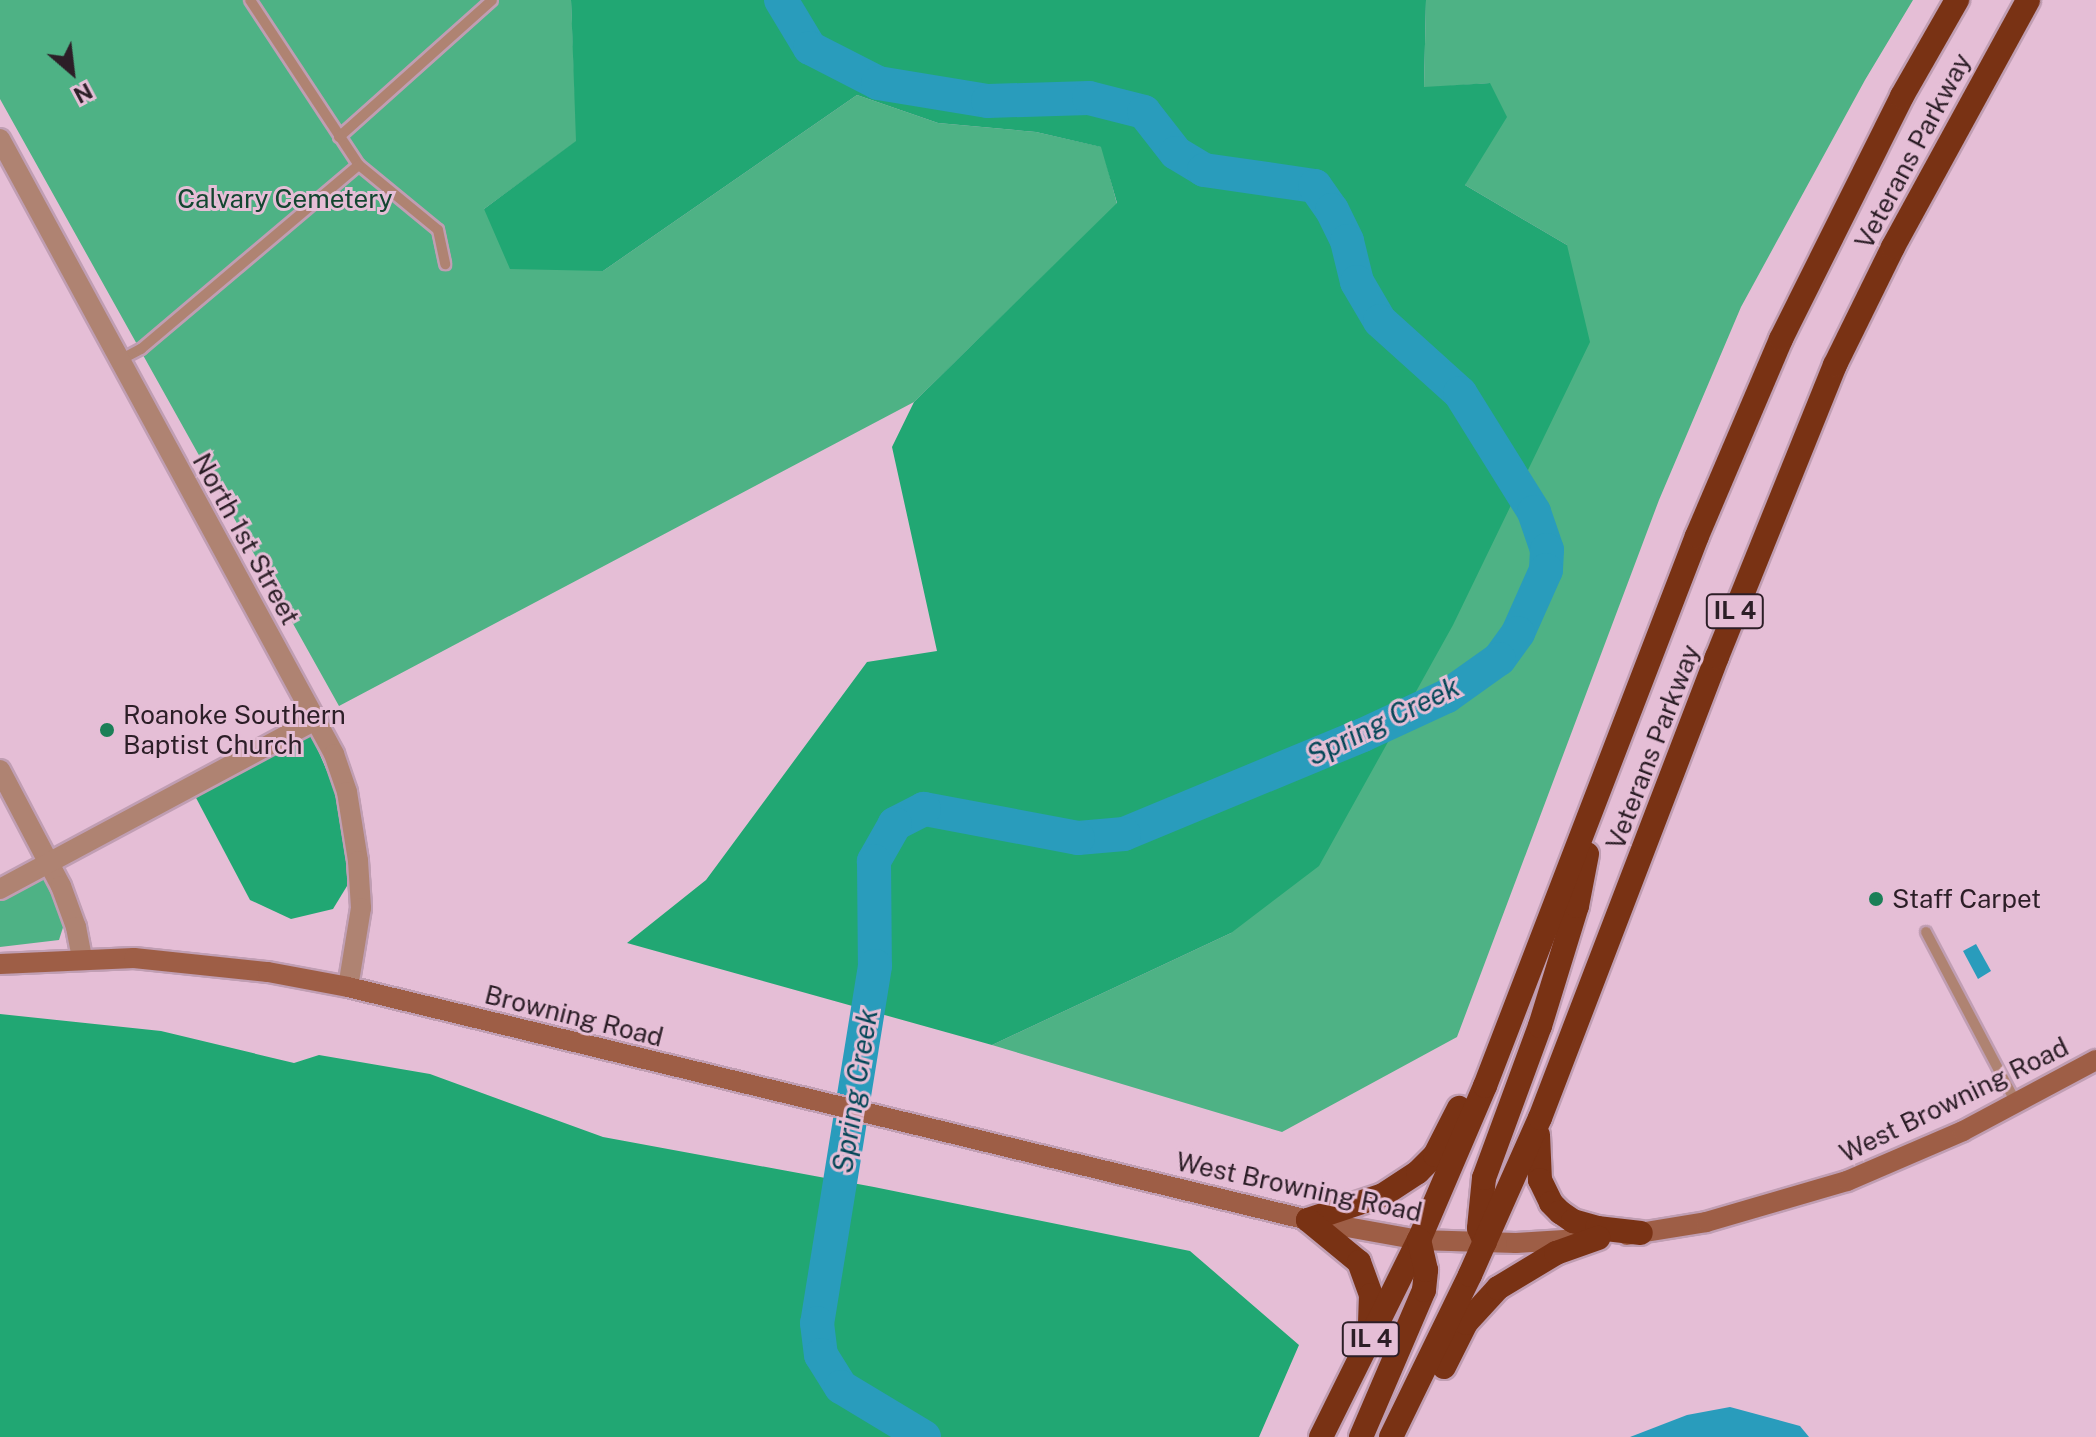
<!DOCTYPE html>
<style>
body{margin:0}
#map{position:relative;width:2096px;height:1437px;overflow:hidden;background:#e5bed6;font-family:"Public Sans",sans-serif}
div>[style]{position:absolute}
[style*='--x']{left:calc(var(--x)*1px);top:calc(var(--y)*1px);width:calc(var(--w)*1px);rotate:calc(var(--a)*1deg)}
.green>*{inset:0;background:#4eb285}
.forest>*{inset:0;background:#21a773}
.water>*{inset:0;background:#299cbc}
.river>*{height:34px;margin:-17px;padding:0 17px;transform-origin:17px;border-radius:17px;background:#299cbc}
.roads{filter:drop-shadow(2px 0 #c09eb3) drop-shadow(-2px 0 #c09eb3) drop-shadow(0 2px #c09eb3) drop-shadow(0 -2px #c09eb3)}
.lane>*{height:10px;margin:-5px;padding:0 5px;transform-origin:5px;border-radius:5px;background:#af8372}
.street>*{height:20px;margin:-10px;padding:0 10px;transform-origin:10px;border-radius:10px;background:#af8372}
.secondary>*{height:20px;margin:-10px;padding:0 10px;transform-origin:10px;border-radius:10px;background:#9e5e46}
.highway>*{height:24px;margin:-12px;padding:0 12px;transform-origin:12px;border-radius:12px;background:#793214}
.dots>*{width:22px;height:22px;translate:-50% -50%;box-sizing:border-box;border:4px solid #e5bed6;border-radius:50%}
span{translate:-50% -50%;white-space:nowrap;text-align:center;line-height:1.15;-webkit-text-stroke:6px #e5bed6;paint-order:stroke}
.shield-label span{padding:2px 6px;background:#e5bed6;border:2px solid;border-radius:6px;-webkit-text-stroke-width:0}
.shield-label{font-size:24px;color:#2c1e27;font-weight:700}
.street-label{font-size:26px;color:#2c1e27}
.park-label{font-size:26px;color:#134630}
.poi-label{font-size:26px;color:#2c1e27}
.left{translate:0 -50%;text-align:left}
.water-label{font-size:28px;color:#054758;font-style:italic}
.north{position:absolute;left:32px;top:32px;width:80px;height:80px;-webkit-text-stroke:6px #e5bed6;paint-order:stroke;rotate:152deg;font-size:22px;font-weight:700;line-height:32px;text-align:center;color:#2c1e27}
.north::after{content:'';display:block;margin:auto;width:28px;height:36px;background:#2c1e27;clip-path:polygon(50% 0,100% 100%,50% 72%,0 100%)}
</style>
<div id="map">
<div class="green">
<div style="clip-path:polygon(0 0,571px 0,577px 141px,484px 209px,603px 271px,857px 95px,938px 123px,1036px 132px,1102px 147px,1117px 204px,914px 402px,339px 706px,0 99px)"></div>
<div style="clip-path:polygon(1426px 0,1913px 0,1865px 80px,1741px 307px,1659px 500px,1457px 1037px,1282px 1132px,992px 1045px,1231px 933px,1567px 245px,1465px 185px,1490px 83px,1424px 88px)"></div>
<div style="clip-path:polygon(45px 876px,65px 921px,59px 940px,0 947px,0 899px)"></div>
</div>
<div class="forest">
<div style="clip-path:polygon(571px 0,1426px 0,1424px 87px,1490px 83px,1507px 117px,1465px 185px,1567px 245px,1590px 342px,1453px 625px,1319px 866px,1231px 933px,992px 1045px,627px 943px,706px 880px,867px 662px,937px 651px,892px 447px,914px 402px,1117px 203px,1101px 147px,1036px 132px,938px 123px,857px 95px,603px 271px,510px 269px,484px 209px,576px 141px)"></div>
<div style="clip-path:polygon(311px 734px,339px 799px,348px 852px,347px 886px,333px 909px,291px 919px,250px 900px,194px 794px)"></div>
<div style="clip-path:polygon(0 1014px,161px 1031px,294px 1063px,319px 1055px,430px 1074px,603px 1137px,874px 1187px,1190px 1251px,1299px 1345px,1259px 1437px,0 1437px)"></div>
</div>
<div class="water">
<div style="clip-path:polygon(1976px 944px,1991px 971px,1978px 979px,1963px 951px)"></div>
<div style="clip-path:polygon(1730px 1407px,1800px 1426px,1809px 1437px,1630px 1437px,1687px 1415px)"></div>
</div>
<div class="river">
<div style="--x:781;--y:0;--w:56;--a:58.9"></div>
<div style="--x:810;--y:48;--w:76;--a:27.2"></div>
<div style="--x:878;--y:83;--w:111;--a:9.3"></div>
<div style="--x:988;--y:101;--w:101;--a:-1.7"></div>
<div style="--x:1089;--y:98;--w:57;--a:14.3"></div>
<div style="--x:1144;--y:112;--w:52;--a:52"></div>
<div style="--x:1176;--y:153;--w:33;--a:31"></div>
<div style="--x:1204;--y:170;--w:112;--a:8.2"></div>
<div style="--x:1315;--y:186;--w:29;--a:55"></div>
<div style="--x:1332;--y:210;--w:34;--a:64"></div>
<div style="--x:1347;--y:241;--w:42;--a:76.3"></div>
<div style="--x:1357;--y:282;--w:45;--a:59.5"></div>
<div style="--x:1380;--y:321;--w:108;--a:42"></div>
<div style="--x:1460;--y:393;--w:140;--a:58.1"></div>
<div style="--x:1534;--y:512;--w:40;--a:71.1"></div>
<div style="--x:1547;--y:550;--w:20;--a:93"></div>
<div style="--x:1546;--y:570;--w:69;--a:114"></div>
<div style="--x:1518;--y:633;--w:32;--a:126"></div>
<div style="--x:1499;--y:659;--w:64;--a:144.6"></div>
<div style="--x:1447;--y:696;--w:93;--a:155.1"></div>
<div style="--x:1363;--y:735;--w:259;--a:157.5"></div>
<div style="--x:1124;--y:834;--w:46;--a:175"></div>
<div style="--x:1078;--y:838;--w:157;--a:-169.3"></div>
<div style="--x:924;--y:809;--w:33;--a:153"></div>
<div style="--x:895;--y:824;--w:43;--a:119.6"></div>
<div style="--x:874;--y:861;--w:105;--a:89.5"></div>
<div style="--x:875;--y:966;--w:362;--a:99.2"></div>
<div style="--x:817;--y:1323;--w:32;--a:83"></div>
<div style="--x:821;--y:1355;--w:38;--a:58"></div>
<div style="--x:841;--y:1387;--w:97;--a:31.1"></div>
</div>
<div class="roads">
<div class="lane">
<div style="--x:250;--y:0;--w:198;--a:56.6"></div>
<div style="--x:359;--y:165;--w:102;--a:39.4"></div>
<div style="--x:438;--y:230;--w:35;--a:78"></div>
<div style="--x:339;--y:137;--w:205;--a:-41.8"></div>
<div style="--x:120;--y:360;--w:24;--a:-28"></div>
<div style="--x:141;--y:349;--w:285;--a:-40.2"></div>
<div style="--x:1926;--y:932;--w:193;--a:62.2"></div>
</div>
<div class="street">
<div style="--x:0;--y:139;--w:700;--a:61.49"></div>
<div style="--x:334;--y:754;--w:40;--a:71.1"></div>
<div style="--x:347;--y:792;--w:70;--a:80.9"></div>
<div style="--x:358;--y:861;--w:47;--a:86.3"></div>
<div style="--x:361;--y:908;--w:80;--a:99.3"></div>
<div style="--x:0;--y:770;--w:131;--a:62.3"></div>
<div style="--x:61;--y:886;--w:44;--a:69.9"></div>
<div style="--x:76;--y:927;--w:32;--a:79"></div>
<div style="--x:0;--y:889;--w:360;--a:-28.2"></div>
</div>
<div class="secondary">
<div style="--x:0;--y:964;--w:134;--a:-2.6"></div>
<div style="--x:134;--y:958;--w:135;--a:6"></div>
<div style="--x:268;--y:972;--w:81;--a:10.6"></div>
<div style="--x:348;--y:987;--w:988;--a:13.64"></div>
<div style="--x:1308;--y:1220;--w:113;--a:10.2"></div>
<div style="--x:1419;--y:1240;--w:97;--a:1.8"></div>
<div style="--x:1516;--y:1243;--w:64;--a:-3.6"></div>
<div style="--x:1627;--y:1235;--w:80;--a:-9.3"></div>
<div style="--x:1706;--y:1222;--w:147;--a:-16.2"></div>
<div style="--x:1847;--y:1181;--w:126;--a:-23.3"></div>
<div style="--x:1963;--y:1131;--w:151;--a:-28.1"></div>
</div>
<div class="highway">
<div style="--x:1538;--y:1135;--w:45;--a:87.5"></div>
<div style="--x:1540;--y:1180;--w:25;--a:64"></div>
<div style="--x:1551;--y:1203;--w:13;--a:45"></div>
<div style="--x:1560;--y:1212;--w:16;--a:35"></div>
<div style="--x:1573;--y:1221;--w:25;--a:16"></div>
<div style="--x:1597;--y:1228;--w:44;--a:6.5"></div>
<div style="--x:1308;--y:1220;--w:79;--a:-18.4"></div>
<div style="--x:1383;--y:1195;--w:42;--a:-33.3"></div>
<div style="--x:1418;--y:1172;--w:24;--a:-45"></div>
<div style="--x:1435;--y:1155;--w:53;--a:-62.9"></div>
<div style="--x:1308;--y:1220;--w:66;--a:39.5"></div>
<div style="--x:1359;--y:1262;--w:35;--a:70"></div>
<div style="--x:1371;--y:1295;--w:36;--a:92"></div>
<div style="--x:1485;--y:1242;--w:15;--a:-113"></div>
<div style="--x:1479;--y:1228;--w:50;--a:-84.3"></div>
<div style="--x:1484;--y:1178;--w:162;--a:-69.8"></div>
<div style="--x:1540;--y:1026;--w:126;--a:-72.9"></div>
<div style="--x:1577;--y:906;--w:53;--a:-79.1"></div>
<div style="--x:1444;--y:1367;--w:49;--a:-63.4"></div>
<div style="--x:1466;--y:1323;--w:47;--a:-47.6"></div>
<div style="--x:1498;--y:1288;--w:68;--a:-31.1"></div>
<div style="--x:1556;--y:1253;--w:45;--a:-19.7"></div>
<div style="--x:1321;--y:1437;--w:220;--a:-63.6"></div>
<div style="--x:1419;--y:1240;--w:168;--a:-66.8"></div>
<div style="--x:1485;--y:1086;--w:589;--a:-68.92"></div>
<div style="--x:1697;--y:536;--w:214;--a:-66.9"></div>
<div style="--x:1781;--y:339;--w:271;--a:-63.5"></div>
<div style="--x:1902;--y:96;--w:111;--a:-60.2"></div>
<div style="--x:1361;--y:1437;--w:160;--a:-66.8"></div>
<div style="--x:1424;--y:1290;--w:20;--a:-84"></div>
<div style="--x:1426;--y:1270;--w:31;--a:-103"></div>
<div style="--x:1391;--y:1437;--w:180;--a:-64"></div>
<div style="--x:1470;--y:1275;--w:172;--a:-66"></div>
<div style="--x:1540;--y:1118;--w:494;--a:-69"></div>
<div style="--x:1717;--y:657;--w:315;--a:-68"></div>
<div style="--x:1835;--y:365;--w:131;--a:-63.8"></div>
<div style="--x:1893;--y:247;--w:281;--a:-61.3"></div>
</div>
</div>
<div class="dots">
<div style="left:107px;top:730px;background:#1b7f57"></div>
<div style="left:1876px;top:899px;background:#1b7f57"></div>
</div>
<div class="shield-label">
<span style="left:1735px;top:611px">IL 4</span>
<span style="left:1371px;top:1339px">IL 4</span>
</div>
<div class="street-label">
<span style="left:1913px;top:151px;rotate:-62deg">Veterans Parkway</span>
<span style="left:246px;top:539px;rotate:61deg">North 1st Street</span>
<span style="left:1653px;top:747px;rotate:-69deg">Veterans Parkway</span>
<span style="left:574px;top:1016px;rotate:14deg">Browning Road</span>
<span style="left:1954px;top:1100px;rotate:-26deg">West Browning Road</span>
<span style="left:1299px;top:1187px;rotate:12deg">West Browning Road</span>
</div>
<div class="park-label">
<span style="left:285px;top:199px">Calvary Cemetery</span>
</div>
<div class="poi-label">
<span class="left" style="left:123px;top:730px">Roanoke Southern<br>Baptist Church</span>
<span class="left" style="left:1892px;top:899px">Staff Carpet</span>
</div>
<div class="water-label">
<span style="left:1383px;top:721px;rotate:-26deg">Spring Creek</span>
<span style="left:855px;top:1091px;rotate:-81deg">Spring Creek</span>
</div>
<div class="north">N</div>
</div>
